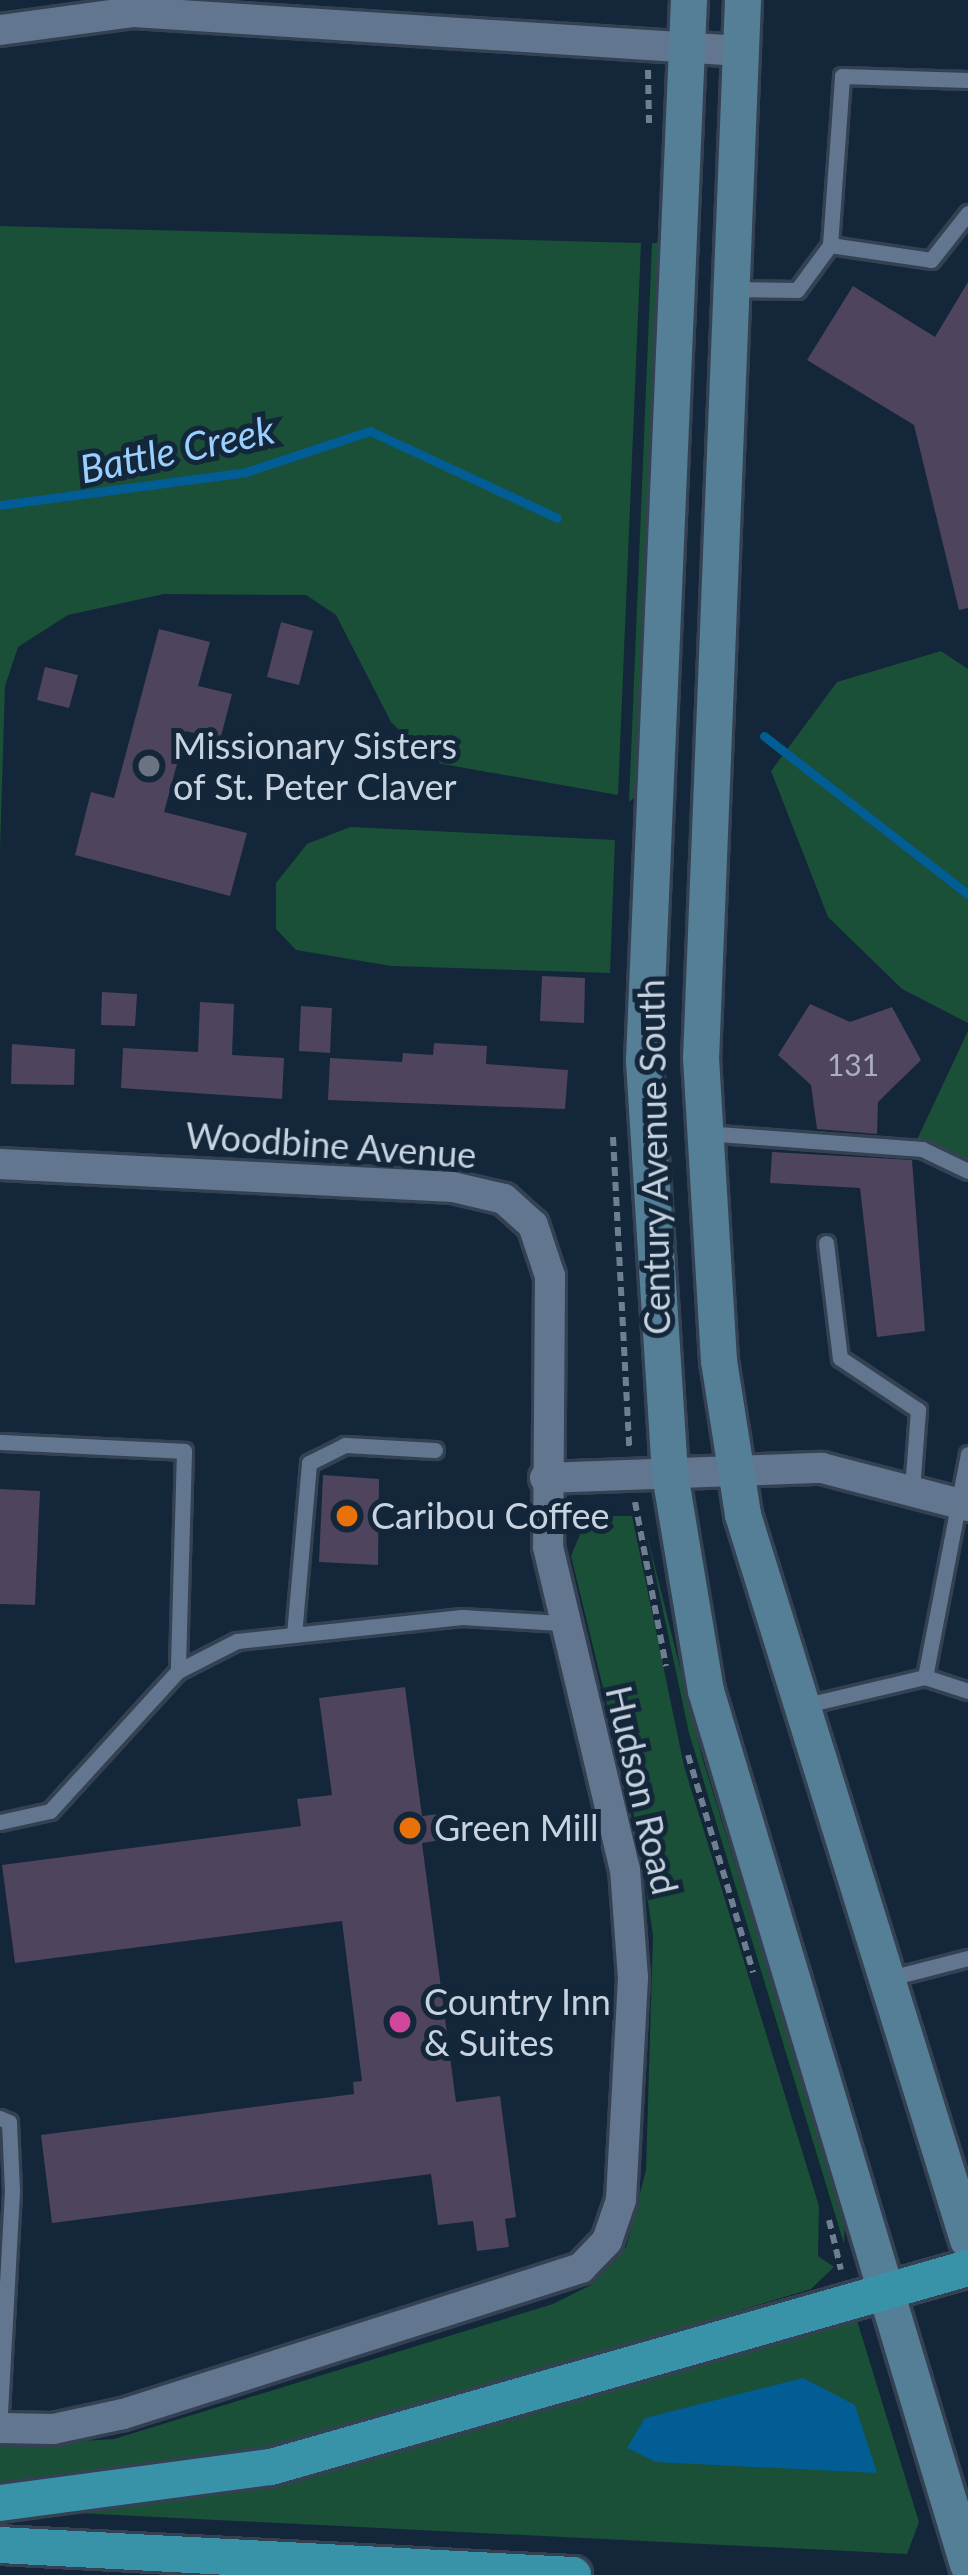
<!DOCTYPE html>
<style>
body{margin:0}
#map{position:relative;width:968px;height:2575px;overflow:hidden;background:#142639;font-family:Lato,sans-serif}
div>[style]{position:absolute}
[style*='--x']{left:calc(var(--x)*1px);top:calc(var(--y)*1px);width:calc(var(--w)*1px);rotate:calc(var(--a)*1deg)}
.green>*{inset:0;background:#1a4f38}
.water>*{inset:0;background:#015d94}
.stream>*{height:9px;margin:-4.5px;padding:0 4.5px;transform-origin:4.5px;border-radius:4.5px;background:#015d94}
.building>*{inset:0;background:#4e445d}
.path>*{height:6px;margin-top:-3px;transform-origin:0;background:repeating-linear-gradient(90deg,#707f8f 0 9px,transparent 0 15px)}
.roads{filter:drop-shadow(3px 0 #344152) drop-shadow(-3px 0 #344152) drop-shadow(0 3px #344152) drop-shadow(0 -3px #344152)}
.lane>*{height:15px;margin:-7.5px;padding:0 7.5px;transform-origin:7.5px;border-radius:7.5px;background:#62778f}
.street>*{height:30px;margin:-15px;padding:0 15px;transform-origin:15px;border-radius:15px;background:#62778f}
.secondary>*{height:36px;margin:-18px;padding:0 18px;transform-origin:18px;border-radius:18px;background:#557f97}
.highway>*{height:36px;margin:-18px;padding:0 18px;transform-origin:18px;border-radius:18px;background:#3893a9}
.dots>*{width:33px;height:33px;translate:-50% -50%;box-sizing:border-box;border:6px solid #142639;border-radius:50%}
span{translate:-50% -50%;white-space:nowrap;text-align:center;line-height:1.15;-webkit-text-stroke:10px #142639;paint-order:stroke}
.number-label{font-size:30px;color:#a9afbf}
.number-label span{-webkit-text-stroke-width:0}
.poi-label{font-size:36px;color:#c7d3e0}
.left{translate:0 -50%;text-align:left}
.street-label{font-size:36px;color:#c7d3e0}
.water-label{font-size:39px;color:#99d0ff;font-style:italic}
</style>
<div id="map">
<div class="green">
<div style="clip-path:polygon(0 226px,641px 243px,618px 795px,431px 762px,391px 722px,336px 615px,306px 595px,164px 594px,68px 615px,18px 647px,5px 686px,0 851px)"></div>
<div style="clip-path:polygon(652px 243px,662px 243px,639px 794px,629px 802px)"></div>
<div style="clip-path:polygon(941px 651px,968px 669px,968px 1023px,902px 989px,828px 917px,771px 771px,837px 682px)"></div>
<div style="clip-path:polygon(350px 827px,615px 840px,610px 973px,391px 966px,296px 950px,276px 929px,276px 883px,307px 844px)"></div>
<div style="clip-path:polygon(968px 1031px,968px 1164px,913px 1148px)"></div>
<div style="clip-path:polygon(609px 1516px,632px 1516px,684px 1766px,819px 2206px,818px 2256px,834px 2267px,811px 2289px,257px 2456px,0 2490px,0 2446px,114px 2439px,553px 2304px,591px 2285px,626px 2247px,646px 2170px,653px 1935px,636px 1824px,571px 1556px,581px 1532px)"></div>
<div style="clip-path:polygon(646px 1531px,703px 1760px,845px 2220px,844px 2244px,689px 1733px)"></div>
<div style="clip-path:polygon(855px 2314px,919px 2522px,907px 2554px,76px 2513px,255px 2484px)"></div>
</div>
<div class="water">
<div style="clip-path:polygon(803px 2378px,855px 2405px,877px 2473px,656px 2462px,627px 2448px,645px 2418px)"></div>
</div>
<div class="stream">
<div style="--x:0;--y:505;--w:248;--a:-7.6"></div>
<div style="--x:246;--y:472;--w:131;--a:-18.3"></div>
<div style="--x:370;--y:431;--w:206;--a:24.9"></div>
<div style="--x:764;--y:736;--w:258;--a:37.8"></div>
</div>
<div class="building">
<div style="clip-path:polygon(968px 282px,968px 608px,959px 610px,914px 425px,807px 360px,853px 286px,935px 337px)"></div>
<div style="clip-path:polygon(281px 622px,313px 631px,299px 685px,267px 677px)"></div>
<div style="clip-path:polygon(159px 629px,210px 642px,198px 686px,232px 694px,220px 740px,186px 731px,164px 812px,247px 833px,230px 896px,75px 855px,91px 792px,114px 798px)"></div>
<div style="clip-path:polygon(45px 667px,78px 675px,69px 708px,37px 700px)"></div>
<div style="clip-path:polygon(542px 976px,585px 978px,584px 1023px,540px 1021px)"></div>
<div style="clip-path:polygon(102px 992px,137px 994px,135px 1026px,101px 1025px)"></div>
<div style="clip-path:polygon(200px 1002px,234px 1004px,232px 1055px,284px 1058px,282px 1099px,121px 1088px,123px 1048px,198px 1052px)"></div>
<div style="clip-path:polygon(810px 1004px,850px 1022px,892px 1007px,921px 1060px,878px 1102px,877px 1134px,817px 1129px,811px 1085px,778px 1055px)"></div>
<div style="clip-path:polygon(301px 1006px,332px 1008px,330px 1053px,299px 1051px)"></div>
<div style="clip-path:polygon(434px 1043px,487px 1046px,486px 1064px,568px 1070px,565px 1109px,328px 1100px,330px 1058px,402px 1062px,403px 1053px,433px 1055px)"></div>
<div style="clip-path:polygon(12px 1044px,75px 1049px,74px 1085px,11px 1084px)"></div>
<div style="clip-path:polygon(772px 1152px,912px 1160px,925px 1331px,877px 1337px,860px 1188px,770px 1183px)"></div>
<div style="clip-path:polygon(323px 1475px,379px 1479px,378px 1565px,319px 1562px)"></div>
<div style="clip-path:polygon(0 1489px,40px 1491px,35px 1605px,0 1604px)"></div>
<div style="clip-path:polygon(405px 1687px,422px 1816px,439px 1814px,442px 1840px,422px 1843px,456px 2102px,500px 2096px,516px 2217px,505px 2219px,509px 2247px,477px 2251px,473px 2221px,438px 2225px,431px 2174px,52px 2223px,41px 2135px,354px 2094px,353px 2082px,362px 2081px,342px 1921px,15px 1963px,2px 1865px,301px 1826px,297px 1799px,332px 1795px,319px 1698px)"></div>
</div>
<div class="path">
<div style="--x:648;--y:70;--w:53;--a:88.9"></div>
<div style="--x:613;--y:1137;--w:310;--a:87"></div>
<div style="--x:635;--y:1502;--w:167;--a:79.3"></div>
<div style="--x:688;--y:1755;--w:227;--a:73.3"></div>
<div style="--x:829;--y:2220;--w:51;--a:76.5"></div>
</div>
<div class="roads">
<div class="lane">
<div style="--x:830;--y:245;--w:102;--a:8.4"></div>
<div style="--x:931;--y:260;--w:60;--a:-51.8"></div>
<div style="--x:732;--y:289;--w:65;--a:0.9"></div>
<div style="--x:797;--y:290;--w:56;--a:-53.7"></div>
<div style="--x:830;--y:245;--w:169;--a:-85.9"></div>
<div style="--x:842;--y:76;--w:126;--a:1.8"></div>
<div style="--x:704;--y:1133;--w:219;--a:4.2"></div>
<div style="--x:922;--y:1149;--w:51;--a:25.6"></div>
<div style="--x:826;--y:1243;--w:116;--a:83.1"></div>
<div style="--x:840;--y:1358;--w:94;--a:33.7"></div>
<div style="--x:918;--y:1410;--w:79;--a:94.3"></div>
<div style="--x:0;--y:1442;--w:184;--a:2.8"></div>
<div style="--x:184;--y:1451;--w:220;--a:91.6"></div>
<div style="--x:294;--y:1635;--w:173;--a:-85"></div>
<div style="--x:309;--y:1463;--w:40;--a:-26.6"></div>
<div style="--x:345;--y:1445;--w:90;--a:3.2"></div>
<div style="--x:925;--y:1677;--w:227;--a:-79.1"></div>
<div style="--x:802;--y:1706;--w:126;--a:-13.3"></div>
<div style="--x:925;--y:1677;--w:45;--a:18"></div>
<div style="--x:0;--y:1822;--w:51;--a:-12.4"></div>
<div style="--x:50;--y:1811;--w:190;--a:-47.6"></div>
<div style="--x:178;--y:1671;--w:66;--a:-27"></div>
<div style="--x:237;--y:1641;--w:226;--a:-6.1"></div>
<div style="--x:462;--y:1617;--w:99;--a:3.5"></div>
<div style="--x:890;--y:1978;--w:81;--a:-14.4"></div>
<div style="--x:0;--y:2118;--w:10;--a:24"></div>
<div style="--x:9;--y:2122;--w:69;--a:87.5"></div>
<div style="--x:12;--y:2191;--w:221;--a:93.1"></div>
</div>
<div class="street">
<div style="--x:0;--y:30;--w:135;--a:-7.7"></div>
<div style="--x:134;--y:12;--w:608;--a:3.68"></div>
<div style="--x:0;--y:1164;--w:454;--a:2.9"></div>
<div style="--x:453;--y:1187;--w:52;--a:13.2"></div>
<div style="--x:504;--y:1199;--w:39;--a:42"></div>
<div style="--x:533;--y:1225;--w:54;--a:71.6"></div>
<div style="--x:550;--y:1276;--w:271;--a:90.4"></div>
<div style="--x:548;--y:1547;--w:331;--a:76.6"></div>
<div style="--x:625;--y:1869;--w:109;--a:85.8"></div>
<div style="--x:633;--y:1978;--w:222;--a:93.1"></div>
<div style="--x:621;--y:2200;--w:43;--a:108.9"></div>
<div style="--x:607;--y:2241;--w:37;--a:134"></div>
<div style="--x:581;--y:2268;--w:481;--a:162.3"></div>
<div style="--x:123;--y:2414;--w:72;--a:167.9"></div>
<div style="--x:53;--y:2429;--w:53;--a:-178.9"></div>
<div style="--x:545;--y:1478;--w:277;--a:-2.1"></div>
<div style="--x:822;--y:1468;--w:151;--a:14.6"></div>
</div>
<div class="secondary">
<div style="--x:689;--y:0;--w:1062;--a:92.43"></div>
<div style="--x:644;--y:1061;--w:414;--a:86.4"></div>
<div style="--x:670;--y:1474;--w:220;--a:80.6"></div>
<div style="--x:706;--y:1691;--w:912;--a:73.31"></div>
<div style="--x:743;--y:0;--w:1059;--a:92.27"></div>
<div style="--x:701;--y:1058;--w:304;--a:86.6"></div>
<div style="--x:719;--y:1361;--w:156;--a:81.1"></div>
<div style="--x:743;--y:1515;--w:759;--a:72.76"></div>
</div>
<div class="highway">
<div style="--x:0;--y:2503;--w:273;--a:-7.6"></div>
<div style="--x:271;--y:2467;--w:725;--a:-15.93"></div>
<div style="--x:0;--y:2545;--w:574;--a:3"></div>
</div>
</div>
<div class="dots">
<div style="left:149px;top:766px;background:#6b7280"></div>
<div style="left:347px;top:1516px;background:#e8710a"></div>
<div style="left:410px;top:1828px;background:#e8710a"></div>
<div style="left:400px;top:2022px;background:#d1479c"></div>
</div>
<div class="number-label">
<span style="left:853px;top:1064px">131</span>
</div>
<div class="poi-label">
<span class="left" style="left:173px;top:766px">Missionary Sisters<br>of St. Peter Claver</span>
<span class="left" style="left:371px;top:1516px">Caribou Coffee</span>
<span class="left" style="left:434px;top:1828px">Green Mill</span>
<span class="left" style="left:424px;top:2022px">Country Inn<br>&amp; Suites</span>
</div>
<div class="street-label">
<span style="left:331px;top:1145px;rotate:4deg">Woodbine Avenue</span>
<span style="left:654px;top:1157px;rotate:-91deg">Century Avenue South</span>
<span style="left:642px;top:1790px;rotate:77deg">Hudson Road</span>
</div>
<div class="water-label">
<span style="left:177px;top:449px;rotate:-12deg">Battle Creek</span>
</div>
</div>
